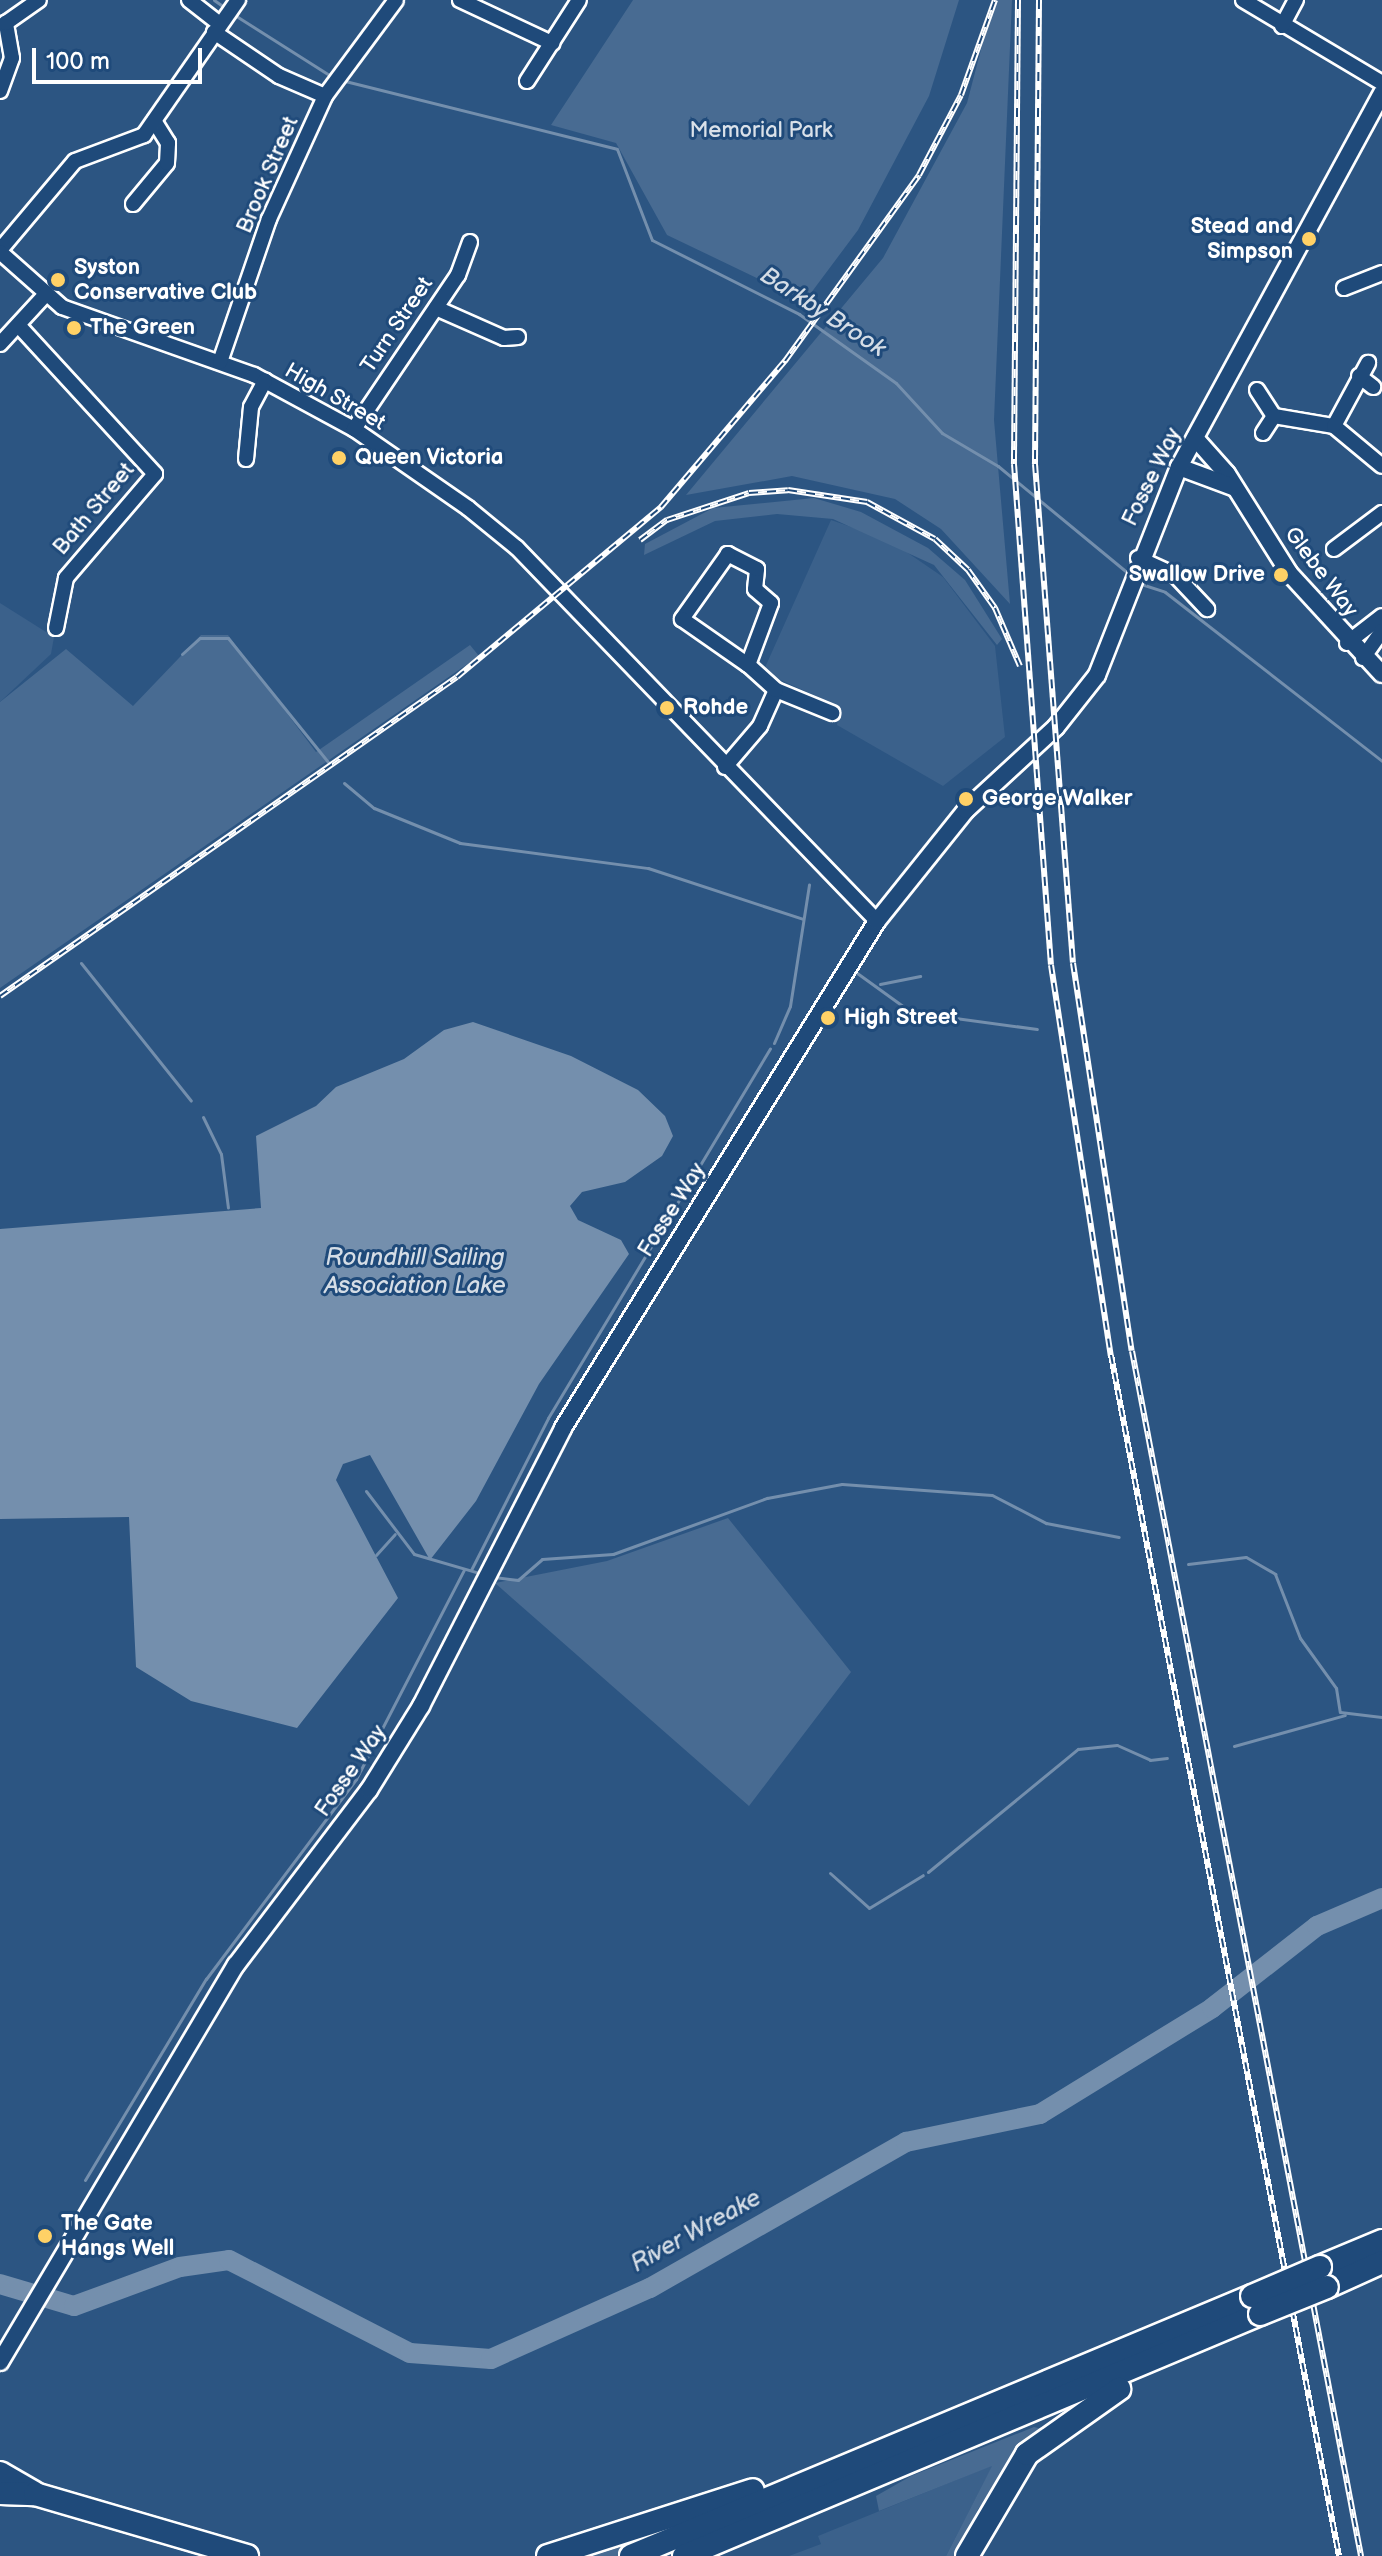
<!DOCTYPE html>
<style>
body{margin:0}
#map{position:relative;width:1382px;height:2556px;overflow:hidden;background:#2c5582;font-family:"Balsamiq Sans",sans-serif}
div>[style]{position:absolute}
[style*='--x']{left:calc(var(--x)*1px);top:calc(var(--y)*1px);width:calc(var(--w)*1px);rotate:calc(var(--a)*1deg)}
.built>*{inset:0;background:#3b618b}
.green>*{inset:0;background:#486b92}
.water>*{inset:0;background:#748fad}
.stream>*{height:3px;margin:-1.5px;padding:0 1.5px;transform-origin:1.5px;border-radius:1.5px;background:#748fad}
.river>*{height:20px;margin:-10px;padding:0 10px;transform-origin:10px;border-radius:10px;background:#748fad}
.roads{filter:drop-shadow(2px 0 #fff) drop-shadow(-2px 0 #fff) drop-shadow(0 2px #fff) drop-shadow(0 -2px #fff)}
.minor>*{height:14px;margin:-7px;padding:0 7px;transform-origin:7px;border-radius:7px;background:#1f4a7a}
.tertiary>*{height:16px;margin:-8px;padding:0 8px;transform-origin:8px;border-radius:8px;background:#1f4a7a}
.trunk>*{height:22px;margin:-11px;padding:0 11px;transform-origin:11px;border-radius:11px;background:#1f4a7a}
.rail>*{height:6px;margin-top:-3px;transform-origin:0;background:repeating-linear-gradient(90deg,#1f4a7a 0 9px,#fff 0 18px);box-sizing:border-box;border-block:2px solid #fff}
.bridges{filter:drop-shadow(2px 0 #fff) drop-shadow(-2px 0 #fff) drop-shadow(0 2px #fff) drop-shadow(0 -2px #fff)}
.trunk-bridge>*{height:22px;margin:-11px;padding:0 11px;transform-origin:11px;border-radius:11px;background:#1f4a7a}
.dots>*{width:22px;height:22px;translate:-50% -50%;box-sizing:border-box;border:4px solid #1f4a7a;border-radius:50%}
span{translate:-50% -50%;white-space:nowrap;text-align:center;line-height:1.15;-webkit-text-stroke:6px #1f4a7a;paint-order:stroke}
.park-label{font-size:22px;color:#dae1e9}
.street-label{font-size:22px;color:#fff}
.poi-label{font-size:22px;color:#fff;font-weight:700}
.right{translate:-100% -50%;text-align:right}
.left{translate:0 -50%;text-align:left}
.water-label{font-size:24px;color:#d5dde6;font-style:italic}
.scale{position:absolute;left:32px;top:48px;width:170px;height:36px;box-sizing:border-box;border:4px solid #fff;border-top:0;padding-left:10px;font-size:24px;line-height:28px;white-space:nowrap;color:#fff;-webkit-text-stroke:6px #1f4a7a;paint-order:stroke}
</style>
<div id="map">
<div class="built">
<div style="clip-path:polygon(831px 520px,889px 540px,943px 577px,995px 646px,1005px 737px,943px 786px,837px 725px,840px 707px,763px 672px)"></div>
<div style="clip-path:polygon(0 603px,54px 637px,51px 654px,0 702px)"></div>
<div style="clip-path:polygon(993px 2465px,946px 2556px,789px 2556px,821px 2544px,818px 2536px)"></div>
</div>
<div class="green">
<div style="clip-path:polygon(633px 0,959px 0,929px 96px,858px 230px,805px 301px,667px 235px,616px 143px,551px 125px)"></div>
<div style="clip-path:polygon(994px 0,1012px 0,994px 420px,1010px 604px,941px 529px,895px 499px,792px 476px,686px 495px,883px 258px,967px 103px)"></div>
<div style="clip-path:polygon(814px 498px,861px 512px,928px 548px,965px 580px,1002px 639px,997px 645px,934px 565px,833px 519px,777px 514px,715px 521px,644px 555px,645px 544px,713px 508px)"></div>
<div style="clip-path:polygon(201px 635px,228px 635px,316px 752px,470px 645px,479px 656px,0 988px,0 702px,66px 649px,133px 706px)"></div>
<div style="clip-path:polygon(728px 1518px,851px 1672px,749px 1806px,495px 1583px,607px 1561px)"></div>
<div style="clip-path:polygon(1034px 2427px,1042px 2429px,978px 2509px,956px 2556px,946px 2556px,992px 2466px,879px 2511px,876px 2496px,911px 2476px)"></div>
<div style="clip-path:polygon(636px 2537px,638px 2546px,621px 2556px,578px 2556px)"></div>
</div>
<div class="water">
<div style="clip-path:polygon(473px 1022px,571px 1056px,638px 1090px,665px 1116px,673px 1136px,662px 1156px,625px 1182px,582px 1192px,570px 1206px,578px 1220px,621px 1240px,629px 1254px,539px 1384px,476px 1501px,430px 1560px,370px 1455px,343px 1464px,336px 1480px,398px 1598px,297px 1728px,191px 1701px,136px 1667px,129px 1517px,0 1519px,0 1229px,261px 1208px,256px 1136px,316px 1106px,336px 1087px,404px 1059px,444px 1030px)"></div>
</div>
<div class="stream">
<div style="--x:214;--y:0;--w:16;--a:35"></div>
<div style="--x:233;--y:14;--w:120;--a:32.4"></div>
<div style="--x:341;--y:80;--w:284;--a:14"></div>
<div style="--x:617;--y:149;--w:97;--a:69"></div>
<div style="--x:652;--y:240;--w:165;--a:26.7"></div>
<div style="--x:799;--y:314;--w:119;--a:35.4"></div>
<div style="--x:896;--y:383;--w:68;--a:47.4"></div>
<div style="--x:942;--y:433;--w:65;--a:30.5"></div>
<div style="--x:998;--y:466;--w:171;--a:39.5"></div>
<div style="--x:1138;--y:583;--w:28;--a:18"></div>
<div style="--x:1165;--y:592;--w:275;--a:37.9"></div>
<div style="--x:182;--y:654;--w:24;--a:-42"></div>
<div style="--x:200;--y:638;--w:28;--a:0"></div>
<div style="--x:228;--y:638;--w:159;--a:51.1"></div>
<div style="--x:344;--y:783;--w:39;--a:40"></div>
<div style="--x:374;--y:808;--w:93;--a:22.1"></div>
<div style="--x:460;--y:843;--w:190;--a:7.6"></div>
<div style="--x:648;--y:868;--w:163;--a:18.2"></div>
<div style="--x:81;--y:963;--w:176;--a:51.4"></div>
<div style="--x:857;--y:973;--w:67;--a:35.8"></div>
<div style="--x:911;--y:1012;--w:127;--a:7.7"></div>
<div style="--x:880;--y:984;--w:41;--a:-11.3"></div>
<div style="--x:774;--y:1043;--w:40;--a:-66.6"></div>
<div style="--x:790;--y:1006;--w:123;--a:-81.1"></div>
<div style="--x:203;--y:1117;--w:41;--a:64.1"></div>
<div style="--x:221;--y:1154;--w:54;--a:82.6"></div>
<div style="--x:366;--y:1491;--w:79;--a:52.7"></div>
<div style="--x:414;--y:1554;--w:72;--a:16.2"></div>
<div style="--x:376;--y:1555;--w:28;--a:-48"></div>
<div style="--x:1188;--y:1564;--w:58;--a:-6.9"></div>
<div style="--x:1246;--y:1557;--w:34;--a:30"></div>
<div style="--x:1275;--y:1574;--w:69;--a:68.7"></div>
<div style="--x:1300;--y:1638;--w:62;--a:54.2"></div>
<div style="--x:1336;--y:1688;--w:24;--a:81"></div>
<div style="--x:1340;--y:1712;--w:42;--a:6.8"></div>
<div style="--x:471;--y:1570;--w:170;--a:-63.1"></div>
<div style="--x:548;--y:1418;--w:431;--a:-59"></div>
<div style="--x:494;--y:1577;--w:24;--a:7"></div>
<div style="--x:518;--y:1580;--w:32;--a:-41"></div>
<div style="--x:542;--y:1559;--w:71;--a:-4"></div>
<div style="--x:613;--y:1554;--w:164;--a:-20"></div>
<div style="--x:767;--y:1498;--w:76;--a:-10.6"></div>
<div style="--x:842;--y:1484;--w:150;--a:4.2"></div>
<div style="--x:992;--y:1495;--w:61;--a:27.4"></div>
<div style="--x:1046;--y:1523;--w:74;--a:10.9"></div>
<div style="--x:1234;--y:1746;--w:115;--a:-15.6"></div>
<div style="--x:928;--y:1872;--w:194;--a:-39.4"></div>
<div style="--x:1078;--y:1749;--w:39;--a:-6"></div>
<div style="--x:1117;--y:1745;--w:36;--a:24"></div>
<div style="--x:1150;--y:1760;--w:17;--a:-7"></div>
<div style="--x:830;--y:1873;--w:52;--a:41.9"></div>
<div style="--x:869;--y:1908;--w:63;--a:-31.4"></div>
<div style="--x:85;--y:2180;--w:235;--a:-59"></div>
<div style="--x:206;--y:1979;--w:250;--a:-53.1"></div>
<div style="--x:356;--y:1779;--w:235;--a:-62.7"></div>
</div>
<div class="river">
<div style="--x:0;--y:2284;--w:77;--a:16.6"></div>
<div style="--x:74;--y:2306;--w:113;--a:-20.2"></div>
<div style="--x:180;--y:2267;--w:49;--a:-8.1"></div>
<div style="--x:229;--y:2260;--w:203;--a:27.2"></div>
<div style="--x:410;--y:2353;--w:81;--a:4.2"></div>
<div style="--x:491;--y:2359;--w:174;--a:-24.1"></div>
<div style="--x:650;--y:2288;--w:295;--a:-29.7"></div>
<div style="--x:906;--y:2142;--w:137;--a:-11.8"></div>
<div style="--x:1040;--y:2114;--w:202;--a:-31.6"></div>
<div style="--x:1212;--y:2008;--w:133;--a:-38"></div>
<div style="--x:1317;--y:1926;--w:71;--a:-23.3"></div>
</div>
<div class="roads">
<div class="minor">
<div style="--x:189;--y:0;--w:39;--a:38"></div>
<div style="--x:460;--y:0;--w:102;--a:25.1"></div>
<div style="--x:1243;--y:0;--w:162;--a:30.8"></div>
<div style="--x:1282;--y:26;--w:30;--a:-62"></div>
<div style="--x:214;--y:32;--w:78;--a:34.1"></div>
<div style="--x:279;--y:76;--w:50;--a:23.5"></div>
<div style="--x:527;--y:81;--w:96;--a:-57.3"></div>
<div style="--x:0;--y:91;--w:35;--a:-70"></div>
<div style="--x:12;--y:58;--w:36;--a:-100"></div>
<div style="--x:6;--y:23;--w:40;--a:-34.9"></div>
<div style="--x:133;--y:204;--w:53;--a:-50.3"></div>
<div style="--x:167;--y:163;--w:20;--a:-87"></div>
<div style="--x:168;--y:143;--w:26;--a:-122"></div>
<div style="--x:0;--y:250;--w:116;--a:-49.9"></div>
<div style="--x:75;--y:161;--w:74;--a:-20.6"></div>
<div style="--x:144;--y:135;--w:165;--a:-55.2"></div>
<div style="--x:0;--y:252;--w:83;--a:41.6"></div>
<div style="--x:62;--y:307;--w:204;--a:19.5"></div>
<div style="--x:254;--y:375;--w:114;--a:28.4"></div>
<div style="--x:354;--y:429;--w:139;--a:34.7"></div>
<div style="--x:468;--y:508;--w:63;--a:39.2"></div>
<div style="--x:517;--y:548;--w:518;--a:46.02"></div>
<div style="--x:1344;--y:288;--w:41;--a:-21.5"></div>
<div style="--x:436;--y:308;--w:74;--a:23.8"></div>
<div style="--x:504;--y:338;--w:14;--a:-4"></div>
<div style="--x:19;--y:326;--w:201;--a:47.4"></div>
<div style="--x:155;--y:474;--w:137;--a:130.6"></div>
<div style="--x:66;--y:578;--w:51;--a:101.3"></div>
<div style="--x:0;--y:344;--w:68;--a:-47.4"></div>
<div style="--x:220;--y:362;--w:151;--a:-71.1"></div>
<div style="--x:269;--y:219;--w:135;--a:-65.5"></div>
<div style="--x:325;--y:96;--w:119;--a:-53.5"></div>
<div style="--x:1359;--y:376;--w:18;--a:38"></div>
<div style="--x:1257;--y:390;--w:31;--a:57"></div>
<div style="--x:1274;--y:416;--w:61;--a:9.5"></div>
<div style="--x:1334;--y:426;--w:62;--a:39.8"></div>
<div style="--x:1334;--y:426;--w:72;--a:-61.6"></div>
<div style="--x:354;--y:429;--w:186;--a:-56"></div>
<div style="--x:458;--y:275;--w:35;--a:-70"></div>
<div style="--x:1263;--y:433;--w:20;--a:-57"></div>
<div style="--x:246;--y:459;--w:52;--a:-84.5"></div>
<div style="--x:251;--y:407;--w:30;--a:-62"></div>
<div style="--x:1334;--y:549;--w:60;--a:-36.9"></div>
<div style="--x:1138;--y:558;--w:41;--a:24.7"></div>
<div style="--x:1175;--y:575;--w:47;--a:46.7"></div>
<div style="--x:1347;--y:643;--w:44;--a:-37.6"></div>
<div style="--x:1363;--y:658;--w:33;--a:-55"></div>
<div style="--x:776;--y:690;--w:61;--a:22.3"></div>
<div style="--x:725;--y:767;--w:54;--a:-49.5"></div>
<div style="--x:760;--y:726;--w:39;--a:-66"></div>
<div style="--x:776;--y:690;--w:38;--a:-138"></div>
<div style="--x:748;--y:665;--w:66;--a:-69.6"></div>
<div style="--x:771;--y:603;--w:21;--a:-139"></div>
<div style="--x:755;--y:589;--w:20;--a:-84"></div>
<div style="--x:757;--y:569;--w:33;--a:-153"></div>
<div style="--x:728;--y:554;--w:80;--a:125.3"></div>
<div style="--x:682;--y:619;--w:80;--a:34.9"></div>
</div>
<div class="tertiary">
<div style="--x:1195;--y:438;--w:48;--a:48.4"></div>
<div style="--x:1227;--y:474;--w:117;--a:57.9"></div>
<div style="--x:1289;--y:573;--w:137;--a:47.4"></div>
<div style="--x:1179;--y:467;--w:58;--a:20.3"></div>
<div style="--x:0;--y:2362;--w:462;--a:-59.3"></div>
<div style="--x:236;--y:1965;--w:220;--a:-52.8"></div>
<div style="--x:369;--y:1790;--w:99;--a:-58.2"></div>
<div style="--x:421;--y:1706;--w:312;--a:-62.9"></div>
<div style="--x:563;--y:1428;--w:596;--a:-58.23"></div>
<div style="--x:877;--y:921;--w:142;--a:-51.3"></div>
<div style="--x:966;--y:810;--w:122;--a:-42.7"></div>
<div style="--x:1056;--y:727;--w:66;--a:-51.7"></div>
<div style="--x:1097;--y:675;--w:224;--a:-68.5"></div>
<div style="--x:1179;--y:467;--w:426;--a:-61.5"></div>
</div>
<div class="trunk">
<div style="--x:1320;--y:2267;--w:67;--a:-22.8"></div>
<div style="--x:1327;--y:2287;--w:60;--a:-24.4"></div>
<div style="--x:0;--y:2473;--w:39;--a:30"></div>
<div style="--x:0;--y:2493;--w:35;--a:2"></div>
<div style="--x:35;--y:2494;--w:221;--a:16.3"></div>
<div style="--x:548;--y:2556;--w:215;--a:-17.8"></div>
<div style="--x:631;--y:2556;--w:673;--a:-22.72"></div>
<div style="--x:684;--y:2556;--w:625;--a:-22.79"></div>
<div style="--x:967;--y:2556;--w:118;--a:-59.5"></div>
<div style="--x:1027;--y:2454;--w:113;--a:-35.2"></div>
</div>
</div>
<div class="rail">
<div style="--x:1018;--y:0;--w:464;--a:90.5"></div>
<div style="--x:1014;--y:464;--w:502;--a:85.78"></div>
<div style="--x:1051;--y:965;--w:395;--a:81.3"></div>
<div style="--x:1111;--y:1355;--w:1222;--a:79.25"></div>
<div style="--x:1039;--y:0;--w:464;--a:90.5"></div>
<div style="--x:1035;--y:464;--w:500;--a:85.65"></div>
<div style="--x:1073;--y:963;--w:392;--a:81.4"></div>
<div style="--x:1132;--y:1351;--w:1227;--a:79.24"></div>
<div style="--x:640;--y:540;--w:34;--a:-37"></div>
<div style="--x:667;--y:520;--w:86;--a:-18.2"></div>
<div style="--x:749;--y:493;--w:39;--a:-4"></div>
<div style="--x:788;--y:490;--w:80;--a:8.6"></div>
<div style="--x:867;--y:502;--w:77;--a:28.6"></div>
<div style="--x:935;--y:539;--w:45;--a:43.2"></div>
<div style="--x:968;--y:570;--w:47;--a:54.6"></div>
<div style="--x:995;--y:608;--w:63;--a:66.7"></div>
<div style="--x:0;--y:996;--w:557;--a:-34.92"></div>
<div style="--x:457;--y:677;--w:266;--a:-39.8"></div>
<div style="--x:661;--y:507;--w:192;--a:-49.7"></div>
<div style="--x:785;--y:361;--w:229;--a:-54.2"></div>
<div style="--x:919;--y:175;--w:90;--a:-62.3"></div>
<div style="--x:961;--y:95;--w:101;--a:-70.3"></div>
</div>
<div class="bridges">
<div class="trunk-bridge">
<div style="--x:1252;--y:2296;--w:74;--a:-23.1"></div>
<div style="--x:1260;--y:2314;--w:72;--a:-21.9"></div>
</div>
</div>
<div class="dots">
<div style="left:1309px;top:239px;background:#ffd166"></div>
<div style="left:58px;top:280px;background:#ffd166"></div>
<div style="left:74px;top:328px;background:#ffd166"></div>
<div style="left:339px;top:458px;background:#ffd166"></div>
<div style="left:1281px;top:575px;background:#ffd166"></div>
<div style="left:667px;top:708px;background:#ffd166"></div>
<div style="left:966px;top:799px;background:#ffd166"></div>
<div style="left:828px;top:1018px;background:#ffd166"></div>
<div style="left:45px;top:2236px;background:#ffd166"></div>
</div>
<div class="park-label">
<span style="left:761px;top:131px">Memorial Park</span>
</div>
<div class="street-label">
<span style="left:268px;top:175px;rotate:-67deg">Brook Street</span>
<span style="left:397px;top:325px;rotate:-56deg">Turn Street</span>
<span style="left:335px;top:397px;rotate:30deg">High Street</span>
<span style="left:1152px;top:477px;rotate:-64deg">Fosse Way</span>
<span style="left:94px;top:509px;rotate:-50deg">Bath Street</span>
<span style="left:1321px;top:572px;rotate:53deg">Glebe Way</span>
<span style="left:672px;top:1210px;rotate:-58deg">Fosse Way</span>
<span style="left:351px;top:1771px;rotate:-55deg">Fosse Way</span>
</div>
<div class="poi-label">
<span class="right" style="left:1293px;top:239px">Stead and<br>Simpson</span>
<span class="left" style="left:74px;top:280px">Syston<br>Conservative Club</span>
<span class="left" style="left:90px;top:328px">The Green</span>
<span class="left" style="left:355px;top:458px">Queen Victoria</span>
<span class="right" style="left:1265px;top:575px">Swallow Drive</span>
<span class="left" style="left:683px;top:708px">Rohde</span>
<span class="left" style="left:982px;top:799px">George Walker</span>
<span class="left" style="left:844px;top:1018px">High Street</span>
<span class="left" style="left:61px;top:2236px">The Gate<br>Hangs Well</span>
</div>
<div class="water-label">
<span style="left:823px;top:312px;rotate:33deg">Barkby Brook</span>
<span style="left:415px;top:1272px">Roundhill Sailing<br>Association Lake</span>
<span style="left:696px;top:2231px;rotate:-29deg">River Wreake</span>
</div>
<div class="scale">100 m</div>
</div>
